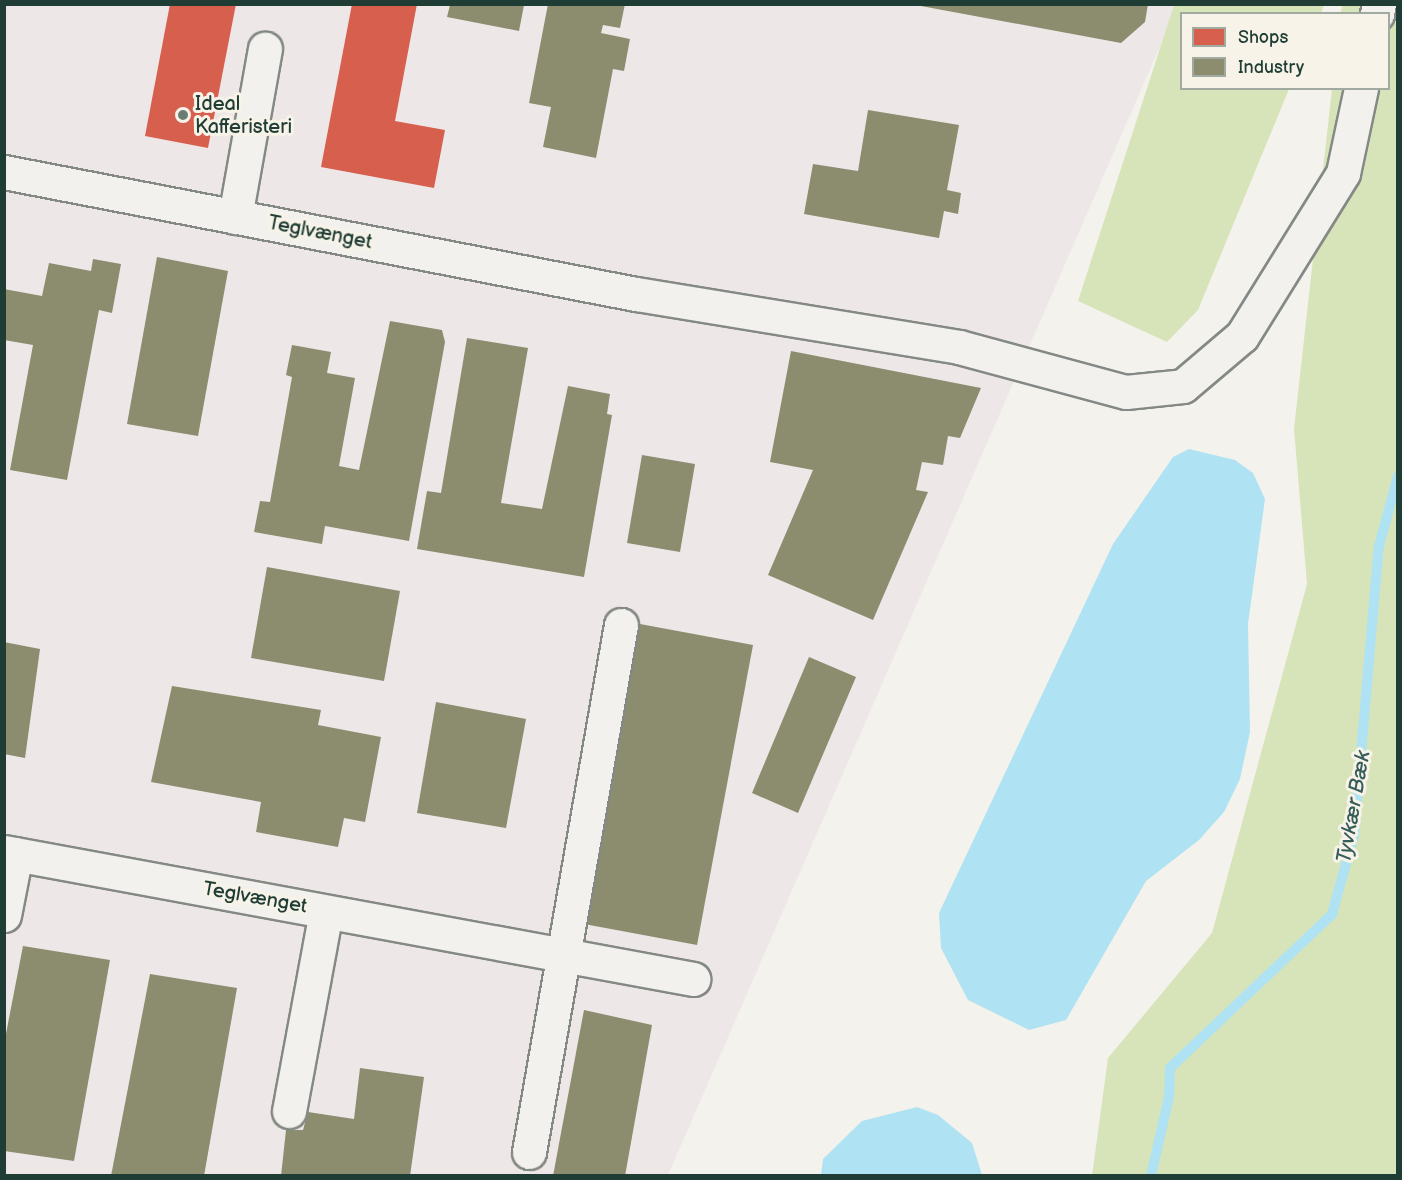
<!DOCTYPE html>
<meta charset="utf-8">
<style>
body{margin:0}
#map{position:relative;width:1402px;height:1180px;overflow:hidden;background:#f4f2ec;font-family:"Balsamiq Sans",sans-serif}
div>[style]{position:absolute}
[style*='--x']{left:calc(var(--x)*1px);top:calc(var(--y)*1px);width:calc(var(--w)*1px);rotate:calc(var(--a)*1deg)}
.built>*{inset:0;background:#eee7e8}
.green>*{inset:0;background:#d7e4b9}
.water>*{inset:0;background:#afe2f2}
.shops>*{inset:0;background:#d6604d}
.industry>*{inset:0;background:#8c8c6e}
.stream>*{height:10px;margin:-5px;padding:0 5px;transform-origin:5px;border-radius:5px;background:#afe2f2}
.roads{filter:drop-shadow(2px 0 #848985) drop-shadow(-2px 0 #848985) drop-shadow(0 2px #848985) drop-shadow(0 -2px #848985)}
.minor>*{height:33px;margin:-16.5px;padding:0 16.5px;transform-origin:16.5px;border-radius:16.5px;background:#f2f1ed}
.dots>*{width:16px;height:16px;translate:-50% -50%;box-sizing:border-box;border:3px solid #f7f3e8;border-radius:50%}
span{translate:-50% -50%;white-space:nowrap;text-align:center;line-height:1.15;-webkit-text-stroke:6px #f7f3e8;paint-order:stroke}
.poi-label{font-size:20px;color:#1f3d34}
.left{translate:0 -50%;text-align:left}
.street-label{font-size:20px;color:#1f3d34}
.water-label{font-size:21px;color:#365d5a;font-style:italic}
.frame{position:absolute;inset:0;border:6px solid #1f3d34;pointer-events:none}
.legend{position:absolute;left:1180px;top:12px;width:210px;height:78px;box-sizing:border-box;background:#f7f3e8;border:2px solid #a1aaa0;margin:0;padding:8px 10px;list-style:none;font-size:18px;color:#1f3d34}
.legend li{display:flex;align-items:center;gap:12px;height:30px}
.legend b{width:30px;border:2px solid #a1aaa0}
</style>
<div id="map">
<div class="built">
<div style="clip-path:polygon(5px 5px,1178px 5px,668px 1175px,5px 1176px)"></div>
</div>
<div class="green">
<div style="clip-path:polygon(1174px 5px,1324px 5px,1321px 13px,1182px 14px,1182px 88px,1289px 89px,1198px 310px,1167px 342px,1078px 301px)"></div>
<div style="clip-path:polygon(1342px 5px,1397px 5px,1397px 1175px,1092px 1176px,1108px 1058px,1212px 933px,1307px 584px,1294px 429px,1332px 89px,1388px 88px,1388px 14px,1341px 13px)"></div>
</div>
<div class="water">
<div style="clip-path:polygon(1189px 449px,1235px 460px,1253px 473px,1265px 499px,1248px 624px,1250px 732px,1240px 779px,1224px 812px,1199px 840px,1146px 881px,1066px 1020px,1029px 1030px,968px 1000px,941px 948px,939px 913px,1113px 544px,1173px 457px)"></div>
<div style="clip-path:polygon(917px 1107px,938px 1115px,972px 1143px,982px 1175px,821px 1175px,823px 1159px,862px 1121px)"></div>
</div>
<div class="shops">
<div style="clip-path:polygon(170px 4px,236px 4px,208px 148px,145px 136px)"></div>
<div style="clip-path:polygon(352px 4px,417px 4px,395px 121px,445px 130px,434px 188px,321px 167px)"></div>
</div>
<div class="industry">
<div style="clip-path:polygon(548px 4px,625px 4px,620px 28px,603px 25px,601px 33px,630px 39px,624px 71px,613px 69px,596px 158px,543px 147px,551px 107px,529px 103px)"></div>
<div style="clip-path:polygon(910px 4px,1148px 4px,1145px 22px,1121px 43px)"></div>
<div style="clip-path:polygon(450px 5px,524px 5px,519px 31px,447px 17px)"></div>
<div style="clip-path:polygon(868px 110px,959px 125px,947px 190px,961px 193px,958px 214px,944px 211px,939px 238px,804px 214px,813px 164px,858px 171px)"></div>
<div style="clip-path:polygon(157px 257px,228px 271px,198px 436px,127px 424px)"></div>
<div style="clip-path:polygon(93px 259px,121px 264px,112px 313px,99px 310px,67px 480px,10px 470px,33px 345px,4px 340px,4px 289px,42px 296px,49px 263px,91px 271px)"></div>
<div style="clip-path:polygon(390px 321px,442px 330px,445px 342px,409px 541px,325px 526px,322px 544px,254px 532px,260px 501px,270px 502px,292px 377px,286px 375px,292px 345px,331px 352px,327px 373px,355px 378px,339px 466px,359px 470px)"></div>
<div style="clip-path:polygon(467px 338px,528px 348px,501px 503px,542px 509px,568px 386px,610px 394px,607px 414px,612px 415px,584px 577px,417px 549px,427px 491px,441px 493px)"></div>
<div style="clip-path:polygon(791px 351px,981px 388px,960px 438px,948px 436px,943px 465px,922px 462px,916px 490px,928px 492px,873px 620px,768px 575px,813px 470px,770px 462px)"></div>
<div style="clip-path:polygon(642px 455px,695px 464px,680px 552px,627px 543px)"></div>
<div style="clip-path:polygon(267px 567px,400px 591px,384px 681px,251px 658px)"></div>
<div style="clip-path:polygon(640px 624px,753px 645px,697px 945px,584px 924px)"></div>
<div style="clip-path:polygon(4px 642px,40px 649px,25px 758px,4px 754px)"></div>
<div style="clip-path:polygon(809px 657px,856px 677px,798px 813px,752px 793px)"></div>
<div style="clip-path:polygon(172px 686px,321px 710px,318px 725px,381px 737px,365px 822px,344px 818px,338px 847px,256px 832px,261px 802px,151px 782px)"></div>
<div style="clip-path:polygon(436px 702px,526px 719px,506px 828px,417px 813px)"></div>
<div style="clip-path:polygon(23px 946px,110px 960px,74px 1161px,4px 1151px,4px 1044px)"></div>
<div style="clip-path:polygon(150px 974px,237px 988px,204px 1176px,111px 1176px)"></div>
<div style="clip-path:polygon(584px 1010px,652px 1025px,625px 1176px,553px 1176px)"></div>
<div style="clip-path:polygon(360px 1068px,424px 1077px,410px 1176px,281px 1176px,286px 1130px,303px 1130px,308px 1112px,354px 1119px)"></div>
</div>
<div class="stream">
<div style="--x:1151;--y:1176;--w:81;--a:-77.2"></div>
<div style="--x:1169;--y:1097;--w:29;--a:-88"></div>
<div style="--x:1170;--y:1068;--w:224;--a:-43.5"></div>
<div style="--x:1332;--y:914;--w:82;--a:-74.4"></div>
<div style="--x:1354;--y:835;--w:290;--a:-85.1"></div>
<div style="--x:1379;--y:546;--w:73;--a:-74.8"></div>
</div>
<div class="roads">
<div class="minor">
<div style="--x:1377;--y:14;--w:10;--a:-79"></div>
<div style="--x:4;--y:172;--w:644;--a:10.93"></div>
<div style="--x:636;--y:294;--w:327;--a:9.3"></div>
<div style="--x:959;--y:347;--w:173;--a:15.1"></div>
<div style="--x:1126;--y:392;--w:57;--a:-6"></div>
<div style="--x:1183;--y:386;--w:77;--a:-40.3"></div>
<div style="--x:1242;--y:336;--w:192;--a:-58.2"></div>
<div style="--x:1343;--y:173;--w:87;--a:-78"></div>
<div style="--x:235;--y:217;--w:171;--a:-79.9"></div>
<div style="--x:4;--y:852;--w:701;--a:10.44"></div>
<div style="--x:4;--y:915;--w:62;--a:-78.9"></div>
<div style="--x:289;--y:1111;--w:202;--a:-79.5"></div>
<div style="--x:529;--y:1152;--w:535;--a:-80.1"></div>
</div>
</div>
<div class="dots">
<div style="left:183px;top:115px;background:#6a7c74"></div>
</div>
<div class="poi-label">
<span class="left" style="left:195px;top:116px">Ideal<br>Kafferisteri</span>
</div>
<div class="street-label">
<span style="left:320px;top:233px;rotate:11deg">Teglvænget</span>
<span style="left:255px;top:898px;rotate:10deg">Teglvænget</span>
</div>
<div class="water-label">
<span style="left:1354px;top:807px;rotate:-80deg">Tyvkær Bæk</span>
</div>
<div class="frame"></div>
<ul class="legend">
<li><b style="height:16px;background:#d6604d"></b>Shops</li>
<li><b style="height:16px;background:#8c8c6e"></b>Industry</li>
</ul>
</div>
